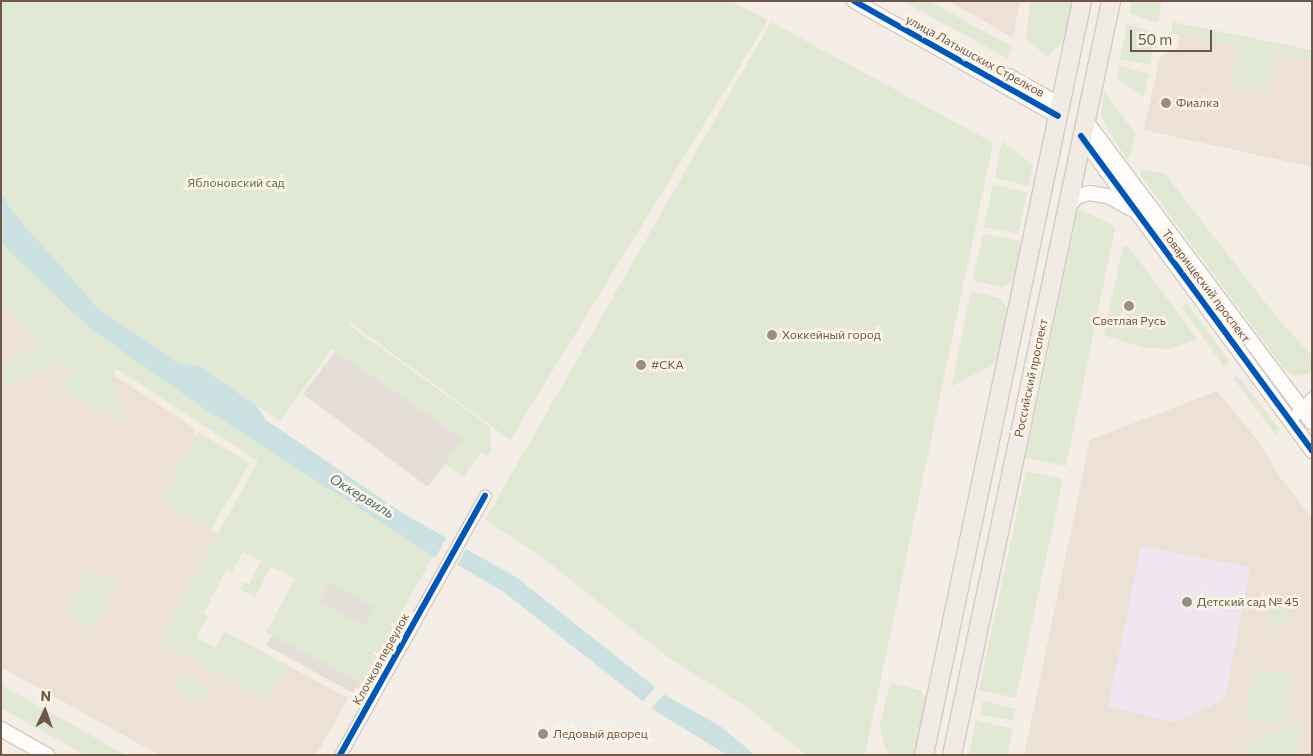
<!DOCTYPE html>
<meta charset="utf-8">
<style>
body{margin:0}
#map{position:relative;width:1313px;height:756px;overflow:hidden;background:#f4eee7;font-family:Commissioner,sans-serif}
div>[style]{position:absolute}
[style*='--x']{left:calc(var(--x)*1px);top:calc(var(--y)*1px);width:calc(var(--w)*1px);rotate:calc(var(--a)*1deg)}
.residential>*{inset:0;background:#ede1d5}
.industrial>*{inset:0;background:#e5ded8}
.education>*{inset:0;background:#f0e6ef}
.green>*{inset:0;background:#e1e8d3}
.water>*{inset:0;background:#cbe1e2}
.pier>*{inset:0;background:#f4eee7}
.roads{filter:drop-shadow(1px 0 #d2cbc6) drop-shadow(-1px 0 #d2cbc6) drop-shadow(0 1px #d2cbc6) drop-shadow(0 -1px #d2cbc6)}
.minor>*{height:11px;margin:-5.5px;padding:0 5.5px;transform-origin:5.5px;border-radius:5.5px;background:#fdfcfb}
.tertiary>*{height:14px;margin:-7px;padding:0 7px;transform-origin:7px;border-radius:7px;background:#fdfcfb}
.primary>*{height:18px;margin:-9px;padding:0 9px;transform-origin:9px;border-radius:9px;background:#f0ebe4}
.cycleway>*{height:6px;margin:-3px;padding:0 3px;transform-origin:3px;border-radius:3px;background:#0057b8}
.dots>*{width:14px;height:14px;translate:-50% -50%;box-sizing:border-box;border:2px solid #fdf4e7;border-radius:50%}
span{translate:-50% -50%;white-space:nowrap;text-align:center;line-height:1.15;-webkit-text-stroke:5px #fdf4e7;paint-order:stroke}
.street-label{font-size:12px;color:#6d574b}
.poi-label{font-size:12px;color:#6d574b}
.left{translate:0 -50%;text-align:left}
.park-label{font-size:12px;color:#577848}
.water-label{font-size:14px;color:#48777f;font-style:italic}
.frame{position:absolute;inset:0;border:2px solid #6d574b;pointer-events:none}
.north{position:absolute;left:20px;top:686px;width:50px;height:50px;-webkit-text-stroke:4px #fdf4e7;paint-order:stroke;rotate:3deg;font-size:14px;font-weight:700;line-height:20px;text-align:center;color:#6d574b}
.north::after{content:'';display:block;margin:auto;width:18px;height:22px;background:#6d574b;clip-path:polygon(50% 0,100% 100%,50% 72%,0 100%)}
.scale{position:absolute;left:1130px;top:30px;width:82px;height:22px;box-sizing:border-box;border:2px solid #6d574b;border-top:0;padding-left:6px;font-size:15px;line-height:18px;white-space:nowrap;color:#6d574b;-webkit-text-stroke:4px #fdf4e7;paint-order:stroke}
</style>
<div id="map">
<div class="residential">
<div style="clip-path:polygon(949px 1px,1020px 1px,1013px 38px)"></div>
<div style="clip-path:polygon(1171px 33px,1312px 56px,1312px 167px,1144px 130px,1160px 56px,1177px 49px,1180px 35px)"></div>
<div style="clip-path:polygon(1px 282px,83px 355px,193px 427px,195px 437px,159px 501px,218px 534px,159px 641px,212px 670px,231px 635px,348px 698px,316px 755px,159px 755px,1px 667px)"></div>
<div style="clip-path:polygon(1217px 391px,1258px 441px,1279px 476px,1312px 518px,1312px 755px,1024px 755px,1090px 440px)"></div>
</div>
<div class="industrial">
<div style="clip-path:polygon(348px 334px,473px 427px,428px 487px,303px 394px)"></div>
<div style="clip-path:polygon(328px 532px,418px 582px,355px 694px,266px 645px)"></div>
</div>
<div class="education">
<div style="clip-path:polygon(1141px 546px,1250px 567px,1225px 700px,1174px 722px,1108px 707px)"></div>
</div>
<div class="green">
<div style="clip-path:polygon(1px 1px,730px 1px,768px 20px,510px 440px,351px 323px,349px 325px,489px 426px,492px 449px,487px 456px,481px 452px,463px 477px,445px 464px,463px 439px,332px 349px,280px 421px,197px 365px,180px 364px,99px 309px,12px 211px,1px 192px)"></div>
<div style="clip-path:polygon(903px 1px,929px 1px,1012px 47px,1008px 59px)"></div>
<div style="clip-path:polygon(1030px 1px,1073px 1px,1064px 44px,1061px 43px,1048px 57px,1026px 39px)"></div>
<div style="clip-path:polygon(1132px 1px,1162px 1px,1158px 23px,1130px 14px)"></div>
<div style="clip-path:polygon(771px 22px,993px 143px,865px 755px,806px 755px,748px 708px,665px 655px,538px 554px,485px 520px)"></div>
<div style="clip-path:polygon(1173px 22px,1312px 50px,1312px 61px,1276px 54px,1268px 92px,1231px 85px,1238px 47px,1171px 33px)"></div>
<div style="clip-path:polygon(1127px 24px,1156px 33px,1150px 65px,1120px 59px)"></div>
<div style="clip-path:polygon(1120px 66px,1149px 74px,1144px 96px,1117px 79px)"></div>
<div style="clip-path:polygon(1104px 92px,1135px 133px,1130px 156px,1126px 158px,1104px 123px,1101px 112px)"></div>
<div style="clip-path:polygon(1002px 141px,1033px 165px,1028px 186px,995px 178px)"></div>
<div style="clip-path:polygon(1142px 169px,1165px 174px,1278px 319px,1312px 356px,1312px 369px,1308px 374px,1295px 376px,1285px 370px,1140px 175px)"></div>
<div style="clip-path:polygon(993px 184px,1027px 193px,1018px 234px,984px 227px)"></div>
<div style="clip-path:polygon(1078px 209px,1111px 224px,1115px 229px,1066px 466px,1026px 458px)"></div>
<div style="clip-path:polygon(983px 234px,1023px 242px,1016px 279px,1001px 287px,973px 280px)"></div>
<div style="clip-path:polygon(evenodd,1px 243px,88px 327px,203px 408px,433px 556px,362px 683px,266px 632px,295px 579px,271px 566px,255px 597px,240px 590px,244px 582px,249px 584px,261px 561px,243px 552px,232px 572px,226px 570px,203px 614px,208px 616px,196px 638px,215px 648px,224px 631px,288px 666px,267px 701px,159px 641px,258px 461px,117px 369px,112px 377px,124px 426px,58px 386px,63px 377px,77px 372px,60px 361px,3px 389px,1px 366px,39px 343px,1px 302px,1px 243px,329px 583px,374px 607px,364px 626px,319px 602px,329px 583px)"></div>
<div style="clip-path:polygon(1123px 246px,1129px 247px,1197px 339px,1171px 349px,1144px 348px,1104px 335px)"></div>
<div style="clip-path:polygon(971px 291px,999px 298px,1009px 311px,1000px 355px,991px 366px,952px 386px)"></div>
<div style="clip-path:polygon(1187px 303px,1229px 361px,1227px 365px,1224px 367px,1182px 307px)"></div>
<div style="clip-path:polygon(1237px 375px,1279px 428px,1276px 435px,1233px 378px)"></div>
<div style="clip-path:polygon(198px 432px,250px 463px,210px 530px,159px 501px)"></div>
<div style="clip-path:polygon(1026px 471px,1063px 479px,1016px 698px,979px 690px)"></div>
<div style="clip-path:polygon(89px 569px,118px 585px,94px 628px,66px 612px)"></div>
<div style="clip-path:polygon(1284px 606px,1293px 618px,1271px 628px,1268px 611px)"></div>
<div style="clip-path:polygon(1260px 668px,1261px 672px,1292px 671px,1286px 722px,1246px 721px,1251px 672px)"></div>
<div style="clip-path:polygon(181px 673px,210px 690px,200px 706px,172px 689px)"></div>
<div style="clip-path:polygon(890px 683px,920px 690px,927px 700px,917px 755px,889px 755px,884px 745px,880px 725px)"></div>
<div style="clip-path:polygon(1px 685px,126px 755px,85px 755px,1px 708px)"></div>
<div style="clip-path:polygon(983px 701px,1016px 709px,1013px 721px,980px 714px)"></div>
<div style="clip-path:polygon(976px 720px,1013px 729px,1008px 755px,969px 755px)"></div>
<div style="clip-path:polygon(1282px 726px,1301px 727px,1295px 755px,1250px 755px,1244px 747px)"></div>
</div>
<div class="water">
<div style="clip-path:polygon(1px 192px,12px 211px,99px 309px,180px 364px,197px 365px,256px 405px,266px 420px,404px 514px,516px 577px,665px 695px,720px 726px,755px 755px,727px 755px,654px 710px,501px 590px,459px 566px,433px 556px,203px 408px,88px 327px,1px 243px)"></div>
</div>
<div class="pier">
<div style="clip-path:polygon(448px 535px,468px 545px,455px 568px,434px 560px)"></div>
<div style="clip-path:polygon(657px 685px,666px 692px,650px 710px,641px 704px)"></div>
</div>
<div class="roads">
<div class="minor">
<div style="--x:1290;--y:420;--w:32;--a:-46"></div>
<div style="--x:340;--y:755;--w:297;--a:-60.8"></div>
</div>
<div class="tertiary">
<div style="--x:854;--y:1;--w:234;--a:29.4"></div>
<div style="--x:1009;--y:76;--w:59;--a:29.6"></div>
<div style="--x:1085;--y:120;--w:378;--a:53.1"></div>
<div style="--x:1081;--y:136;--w:391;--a:53.7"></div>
<div style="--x:1068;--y:208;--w:14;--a:-54"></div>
<div style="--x:1076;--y:197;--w:14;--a:-17"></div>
<div style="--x:1089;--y:193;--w:19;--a:9"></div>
<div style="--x:1108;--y:196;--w:26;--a:29"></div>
<div style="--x:1;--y:729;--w:53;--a:29.5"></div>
</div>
<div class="primary">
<div style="--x:924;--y:755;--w:770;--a:-78.16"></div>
<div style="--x:952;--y:755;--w:771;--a:-78.09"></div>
</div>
</div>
<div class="cycleway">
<div style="--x:854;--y:1;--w:234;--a:29.4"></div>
<div style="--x:1081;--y:136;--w:391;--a:53.7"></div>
<div style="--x:340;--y:755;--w:297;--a:-60.8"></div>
</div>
<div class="dots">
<div style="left:1166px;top:103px;background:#9c8c82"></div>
<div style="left:1129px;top:306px;background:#9c8c82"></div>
<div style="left:772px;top:335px;background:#9c8c82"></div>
<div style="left:641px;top:365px;background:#9c8c82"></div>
<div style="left:1187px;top:602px;background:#9c8c82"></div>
<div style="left:543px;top:734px;background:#9c8c82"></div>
</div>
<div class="street-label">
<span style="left:975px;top:56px;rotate:29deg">улица Латышских Стрелков</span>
<span style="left:1206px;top:286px;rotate:53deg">Товарищеский проспект</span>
<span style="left:1031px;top:378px;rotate:-78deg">Российский проспект</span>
<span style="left:381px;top:659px;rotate:-61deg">Клочков переулок</span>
</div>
<div class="poi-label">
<span class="left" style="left:1176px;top:103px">Фиалка</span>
<span style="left:1129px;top:321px">Светлая Русь</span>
<span class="left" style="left:782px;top:335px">Хоккейный город</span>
<span class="left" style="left:651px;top:365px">#СКА</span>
<span class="left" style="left:1197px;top:602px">Детский сад № 45</span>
<span class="left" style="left:553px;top:734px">Ледовый дворец</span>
</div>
<div class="park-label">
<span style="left:236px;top:183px">Яблоновский сад</span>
</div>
<div class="water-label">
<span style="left:362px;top:496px;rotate:31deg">Оккервиль</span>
</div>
<div class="frame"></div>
<div class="north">N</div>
<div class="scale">50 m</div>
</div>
